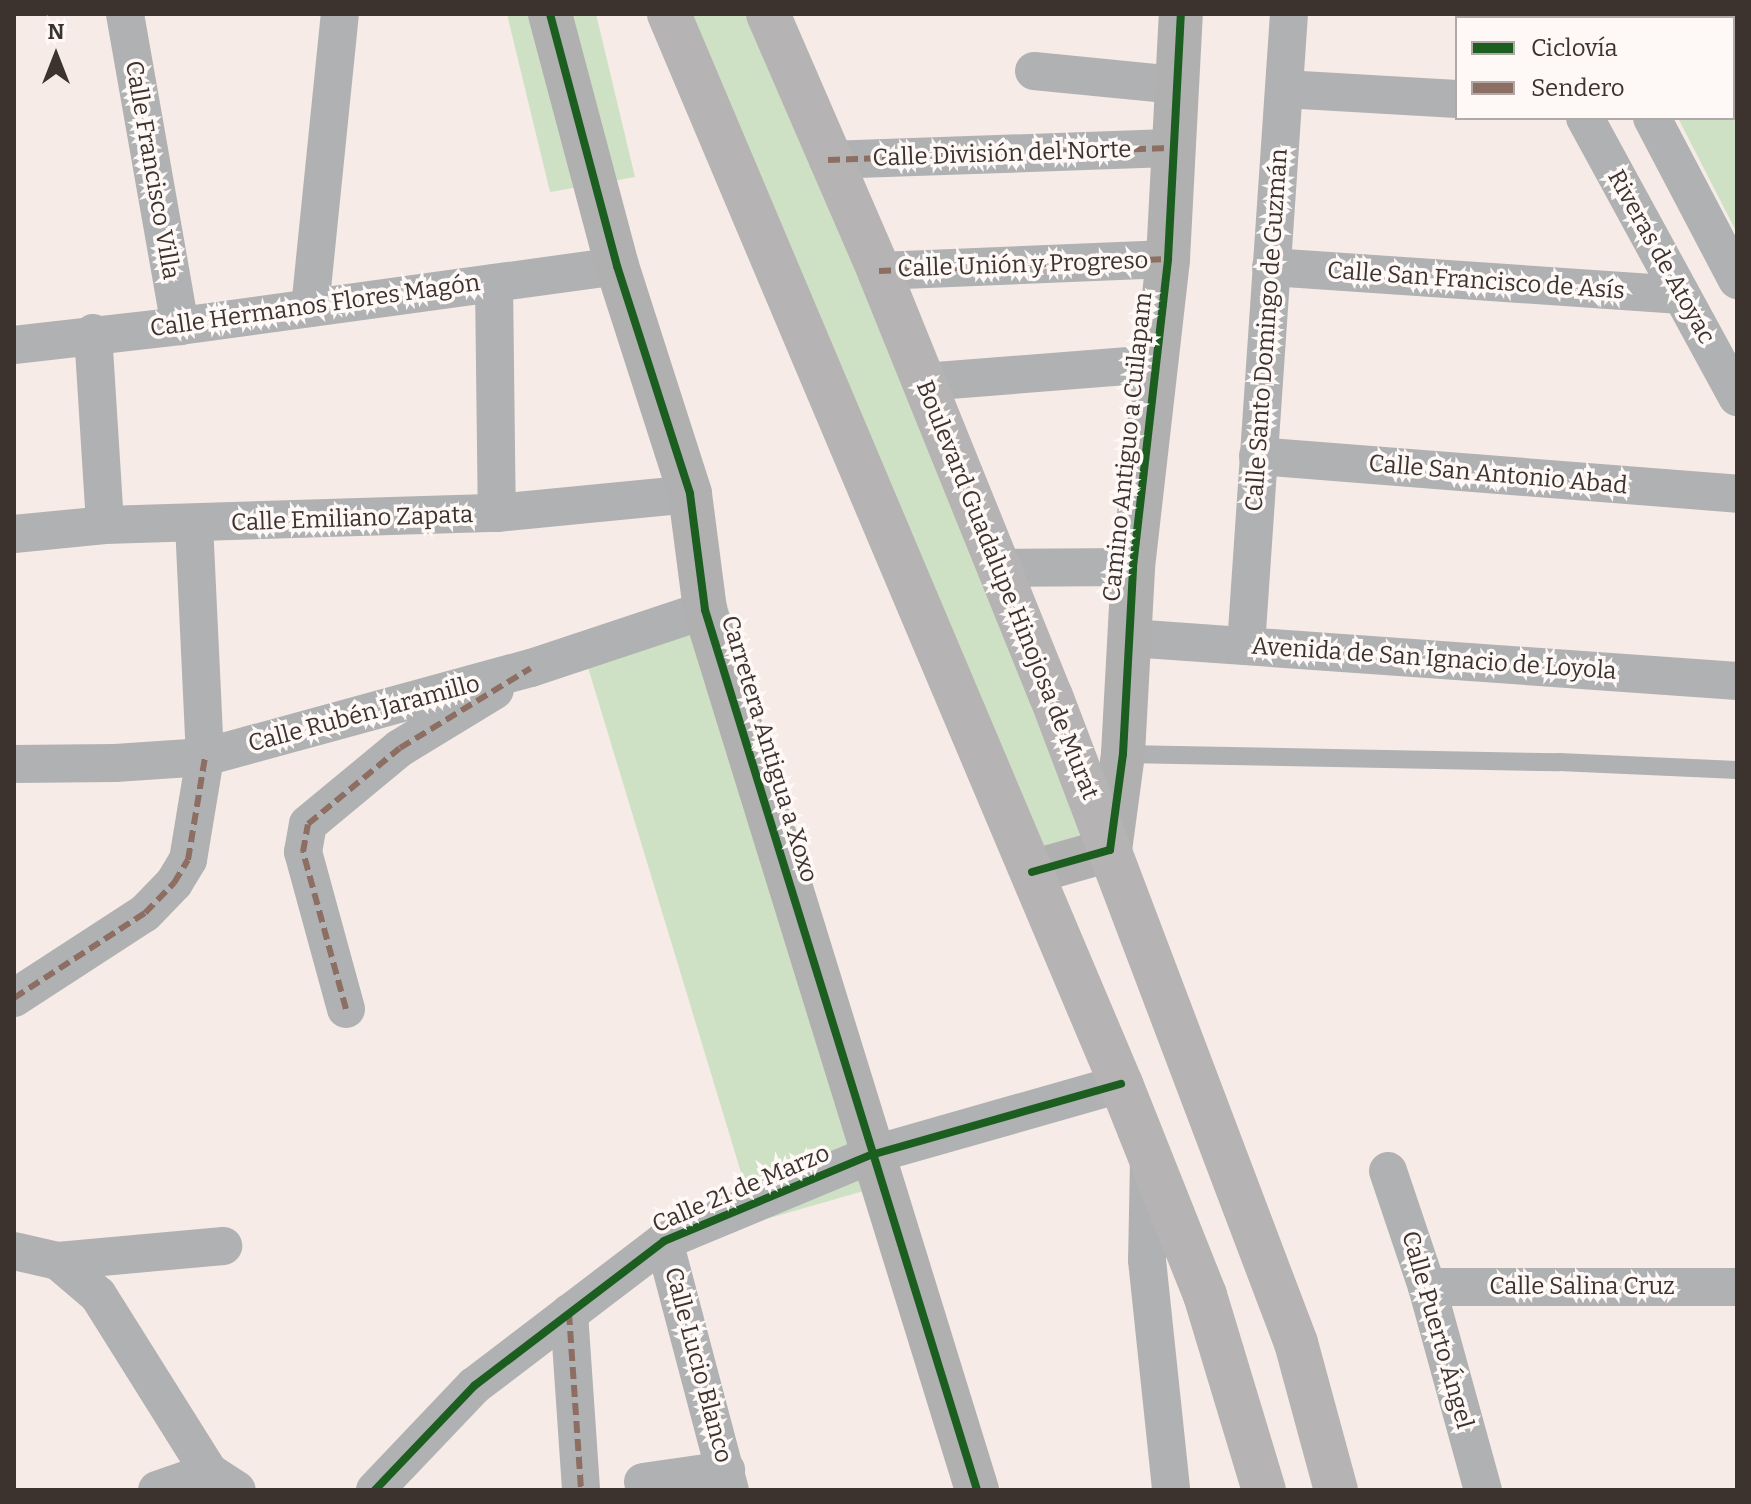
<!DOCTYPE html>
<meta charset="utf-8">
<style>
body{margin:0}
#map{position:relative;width:1751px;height:1504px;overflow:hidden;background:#f6ebe6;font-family:Bitter,serif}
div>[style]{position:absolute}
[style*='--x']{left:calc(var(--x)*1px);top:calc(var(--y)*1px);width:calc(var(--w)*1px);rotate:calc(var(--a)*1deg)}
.green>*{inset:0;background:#cfe1c4}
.lane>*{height:18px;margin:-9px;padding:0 9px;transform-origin:9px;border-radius:9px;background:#b0b1b2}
.street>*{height:38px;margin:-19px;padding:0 19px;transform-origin:19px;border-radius:19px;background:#b0b1b2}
.secondary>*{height:44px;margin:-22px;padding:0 22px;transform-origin:22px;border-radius:22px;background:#b0b0b0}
.primary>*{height:44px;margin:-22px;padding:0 22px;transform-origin:22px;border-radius:22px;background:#b5b3b3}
.quiet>*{height:6px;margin-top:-3px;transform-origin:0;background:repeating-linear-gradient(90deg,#8d6e63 0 12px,transparent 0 18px)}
.cycleway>*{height:8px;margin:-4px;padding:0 4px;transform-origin:4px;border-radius:4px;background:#1b5e20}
span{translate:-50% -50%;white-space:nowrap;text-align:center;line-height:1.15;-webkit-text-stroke:7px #fef9f7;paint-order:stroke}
.street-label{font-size:24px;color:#3c322e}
.frame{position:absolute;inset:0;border:16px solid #3c322e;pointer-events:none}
.legend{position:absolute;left:1455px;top:16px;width:280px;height:104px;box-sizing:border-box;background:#fef9f7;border:2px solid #b0a9a7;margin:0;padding:10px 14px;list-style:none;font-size:24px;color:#3c322e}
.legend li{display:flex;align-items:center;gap:16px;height:40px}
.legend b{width:40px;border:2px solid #b0a9a7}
.north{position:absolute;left:16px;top:16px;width:80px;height:80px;-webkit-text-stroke:6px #fef9f7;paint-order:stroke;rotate:0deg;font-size:22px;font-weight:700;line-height:32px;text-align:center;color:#3c322e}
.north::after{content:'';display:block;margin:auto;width:28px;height:36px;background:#3c322e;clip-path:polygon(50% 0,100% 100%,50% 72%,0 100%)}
</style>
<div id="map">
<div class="green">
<div style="clip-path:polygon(507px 14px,596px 14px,635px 177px,550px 192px)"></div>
<div style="clip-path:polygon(687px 14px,749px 14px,968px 535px,1084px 841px,1037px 862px)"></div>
<div style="clip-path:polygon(1624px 14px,1737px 14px,1737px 233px,1678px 118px,1733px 118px,1733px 18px,1626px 18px)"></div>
<div style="clip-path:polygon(726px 601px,898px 1181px,756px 1222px,583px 651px)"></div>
</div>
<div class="lane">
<div style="--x:1123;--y:754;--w:436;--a:1.1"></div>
<div style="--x:1559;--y:762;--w:178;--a:2.6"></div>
</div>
<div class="street">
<div style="--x:125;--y:14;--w:317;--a:80"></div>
<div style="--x:1529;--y:14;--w:4;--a:63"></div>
<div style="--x:1600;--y:14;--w:4;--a:63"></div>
<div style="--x:1034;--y:71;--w:144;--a:5.6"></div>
<div style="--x:1284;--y:89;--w:173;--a:3.3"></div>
<div style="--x:1585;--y:118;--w:318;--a:61.4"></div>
<div style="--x:1652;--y:118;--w:183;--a:62.3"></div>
<div style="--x:828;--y:160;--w:348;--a:-2"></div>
<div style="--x:1271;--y:267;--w:411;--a:3.9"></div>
<div style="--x:879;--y:271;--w:289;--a:-2.4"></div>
<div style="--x:494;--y:283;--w:230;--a:89.3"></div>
<div style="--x:310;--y:308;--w:296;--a:-84.2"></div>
<div style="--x:93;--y:333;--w:192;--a:86.4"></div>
<div style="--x:14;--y:345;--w:167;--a:-6.5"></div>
<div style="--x:180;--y:326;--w:441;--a:-7.8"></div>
<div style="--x:924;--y:382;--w:231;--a:-4.5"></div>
<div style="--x:1258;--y:456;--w:481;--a:4.5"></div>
<div style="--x:14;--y:534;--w:91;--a:-5.6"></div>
<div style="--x:105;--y:525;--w:392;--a:-1.8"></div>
<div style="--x:497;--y:513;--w:194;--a:-5.6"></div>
<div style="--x:997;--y:568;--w:136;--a:-0.4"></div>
<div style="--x:1130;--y:638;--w:609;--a:4.05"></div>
<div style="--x:1246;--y:646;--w:633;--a:-86.11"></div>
<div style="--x:14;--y:764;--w:101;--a:-0.6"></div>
<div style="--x:115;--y:763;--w:90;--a:-3.8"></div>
<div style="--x:205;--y:757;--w:338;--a:-15.3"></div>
<div style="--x:531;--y:668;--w:183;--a:-18.4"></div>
<div style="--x:14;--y:998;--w:156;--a:-33"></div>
<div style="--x:145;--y:913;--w:42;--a:-46"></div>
<div style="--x:174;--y:883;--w:27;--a:-59"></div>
<div style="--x:188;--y:860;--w:104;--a:-80.6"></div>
<div style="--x:205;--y:757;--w:232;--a:-92.7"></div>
<div style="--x:346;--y:1009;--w:163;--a:-105.3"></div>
<div style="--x:303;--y:852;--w:28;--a:-80"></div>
<div style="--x:308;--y:824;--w:119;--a:-39.6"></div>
<div style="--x:400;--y:748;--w:111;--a:-31.4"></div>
<div style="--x:1149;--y:1160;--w:100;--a:91.1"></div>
<div style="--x:1147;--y:1260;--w:231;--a:84"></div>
<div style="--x:1388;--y:1171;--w:122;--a:71.4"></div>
<div style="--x:1427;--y:1287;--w:211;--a:74.6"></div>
<div style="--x:664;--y:1241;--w:258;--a:75.2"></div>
<div style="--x:14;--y:1251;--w:45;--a:12.8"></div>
<div style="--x:58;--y:1261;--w:52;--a:40.4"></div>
<div style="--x:98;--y:1295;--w:209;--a:57.9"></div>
<div style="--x:209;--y:1472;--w:33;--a:33"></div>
<div style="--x:58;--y:1261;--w:166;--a:-5.2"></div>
<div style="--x:1427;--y:1287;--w:310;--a:0"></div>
<div style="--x:569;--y:1313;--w:177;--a:86.1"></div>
<div style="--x:643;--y:1482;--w:84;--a:-8.2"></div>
<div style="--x:157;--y:1490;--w:55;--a:-19.1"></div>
<div style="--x:375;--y:1490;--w:144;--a:-46.4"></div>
<div style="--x:474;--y:1386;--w:239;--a:-37.3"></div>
<div style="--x:664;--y:1241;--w:224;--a:-22.6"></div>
<div style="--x:871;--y:1155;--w:260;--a:-15.9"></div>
</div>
<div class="secondary">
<div style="--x:550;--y:14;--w:261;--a:75.1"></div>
<div style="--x:617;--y:266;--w:239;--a:72.2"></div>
<div style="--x:690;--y:494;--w:117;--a:82.6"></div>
<div style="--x:705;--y:610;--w:921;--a:72.82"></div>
<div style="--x:1032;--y:872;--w:81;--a:-15.8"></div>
<div style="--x:1110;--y:850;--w:97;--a:-82.3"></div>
<div style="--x:1123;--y:754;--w:187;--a:-86.9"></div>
<div style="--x:1133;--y:567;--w:310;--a:-83.5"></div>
<div style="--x:1168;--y:259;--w:245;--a:-87"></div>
</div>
<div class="primary">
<div style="--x:669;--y:14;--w:1162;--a:67.1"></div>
<div style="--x:1121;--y:1084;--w:227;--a:68.3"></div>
<div style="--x:1205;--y:1295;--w:204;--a:73.2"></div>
<div style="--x:768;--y:14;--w:280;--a:66.6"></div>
<div style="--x:879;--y:271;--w:458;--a:68"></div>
<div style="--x:1051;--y:696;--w:692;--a:69.26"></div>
<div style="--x:1296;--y:1343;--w:152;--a:74.8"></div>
</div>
<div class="quiet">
<div style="--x:828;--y:160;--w:348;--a:-2"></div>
<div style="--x:879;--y:271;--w:289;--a:-2.4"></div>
<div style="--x:14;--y:998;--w:156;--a:-33"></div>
<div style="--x:145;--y:913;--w:42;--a:-46"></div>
<div style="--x:174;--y:883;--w:27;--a:-59"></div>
<div style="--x:188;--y:860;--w:104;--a:-80.6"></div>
<div style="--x:346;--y:1009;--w:163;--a:-105.3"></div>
<div style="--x:303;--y:852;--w:28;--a:-80"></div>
<div style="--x:308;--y:824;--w:119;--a:-39.6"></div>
<div style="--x:400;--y:748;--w:153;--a:-31.4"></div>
<div style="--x:569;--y:1313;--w:177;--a:86.1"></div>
</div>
<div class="cycleway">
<div style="--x:550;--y:14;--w:261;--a:75.1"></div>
<div style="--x:617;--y:266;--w:239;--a:72.2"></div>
<div style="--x:690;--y:494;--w:117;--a:82.6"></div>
<div style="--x:705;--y:610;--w:921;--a:72.82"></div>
<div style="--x:1032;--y:872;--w:81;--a:-15.8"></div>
<div style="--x:1110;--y:850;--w:97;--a:-82.3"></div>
<div style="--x:1123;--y:754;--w:187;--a:-86.9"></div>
<div style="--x:1133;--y:567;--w:310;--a:-83.5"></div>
<div style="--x:1168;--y:259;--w:245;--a:-87"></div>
<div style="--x:375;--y:1490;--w:144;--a:-46.4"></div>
<div style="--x:474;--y:1386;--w:239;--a:-37.3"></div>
<div style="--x:664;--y:1241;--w:224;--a:-22.6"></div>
<div style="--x:871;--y:1155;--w:260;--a:-15.9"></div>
</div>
<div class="street-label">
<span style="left:1002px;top:154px;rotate:-2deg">Calle División del Norte</span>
<span style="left:152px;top:170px;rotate:80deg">Calle Francisco Villa</span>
<span style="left:1661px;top:257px;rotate:61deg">Riveras de Atoyac</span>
<span style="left:1023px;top:265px;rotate:-2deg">Calle Unión y Progreso</span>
<span style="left:1476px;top:281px;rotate:4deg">Calle San Francisco de Asís</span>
<span style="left:315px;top:306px;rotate:-8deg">Calle Hermanos Flores Magón</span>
<span style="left:1267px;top:330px;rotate:-86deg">Calle Santo Domingo de Guzmán</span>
<span style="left:1128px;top:447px;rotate:-84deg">Camino Antiguo a Cuilapam</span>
<span style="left:1498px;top:475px;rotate:5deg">Calle San Antonio Abad</span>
<span style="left:352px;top:519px;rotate:-2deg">Calle Emiliano Zapata</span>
<span style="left:1007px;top:590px;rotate:68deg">Boulevard Guadalupe Hinojosa de Murat</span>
<span style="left:1434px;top:659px;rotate:4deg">Avenida de San Ignacio de Loyola</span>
<span style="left:364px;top:714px;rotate:-15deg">Calle Rubén Jaramillo</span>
<span style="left:769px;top:749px;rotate:73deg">Carretera Antigua a Xoxo</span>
<span style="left:741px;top:1189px;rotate:-23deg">Calle 21 de Marzo</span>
<span style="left:1582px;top:1287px">Calle Salina Cruz</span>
<span style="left:1437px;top:1330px;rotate:74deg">Calle Puerto Ángel</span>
<span style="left:698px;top:1365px;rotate:75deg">Calle Lucio Blanco</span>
</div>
<div class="frame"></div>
<ul class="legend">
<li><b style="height:10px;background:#1b5e20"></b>Ciclovía</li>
<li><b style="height:10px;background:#8d6e63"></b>Sendero</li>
</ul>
<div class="north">N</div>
</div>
